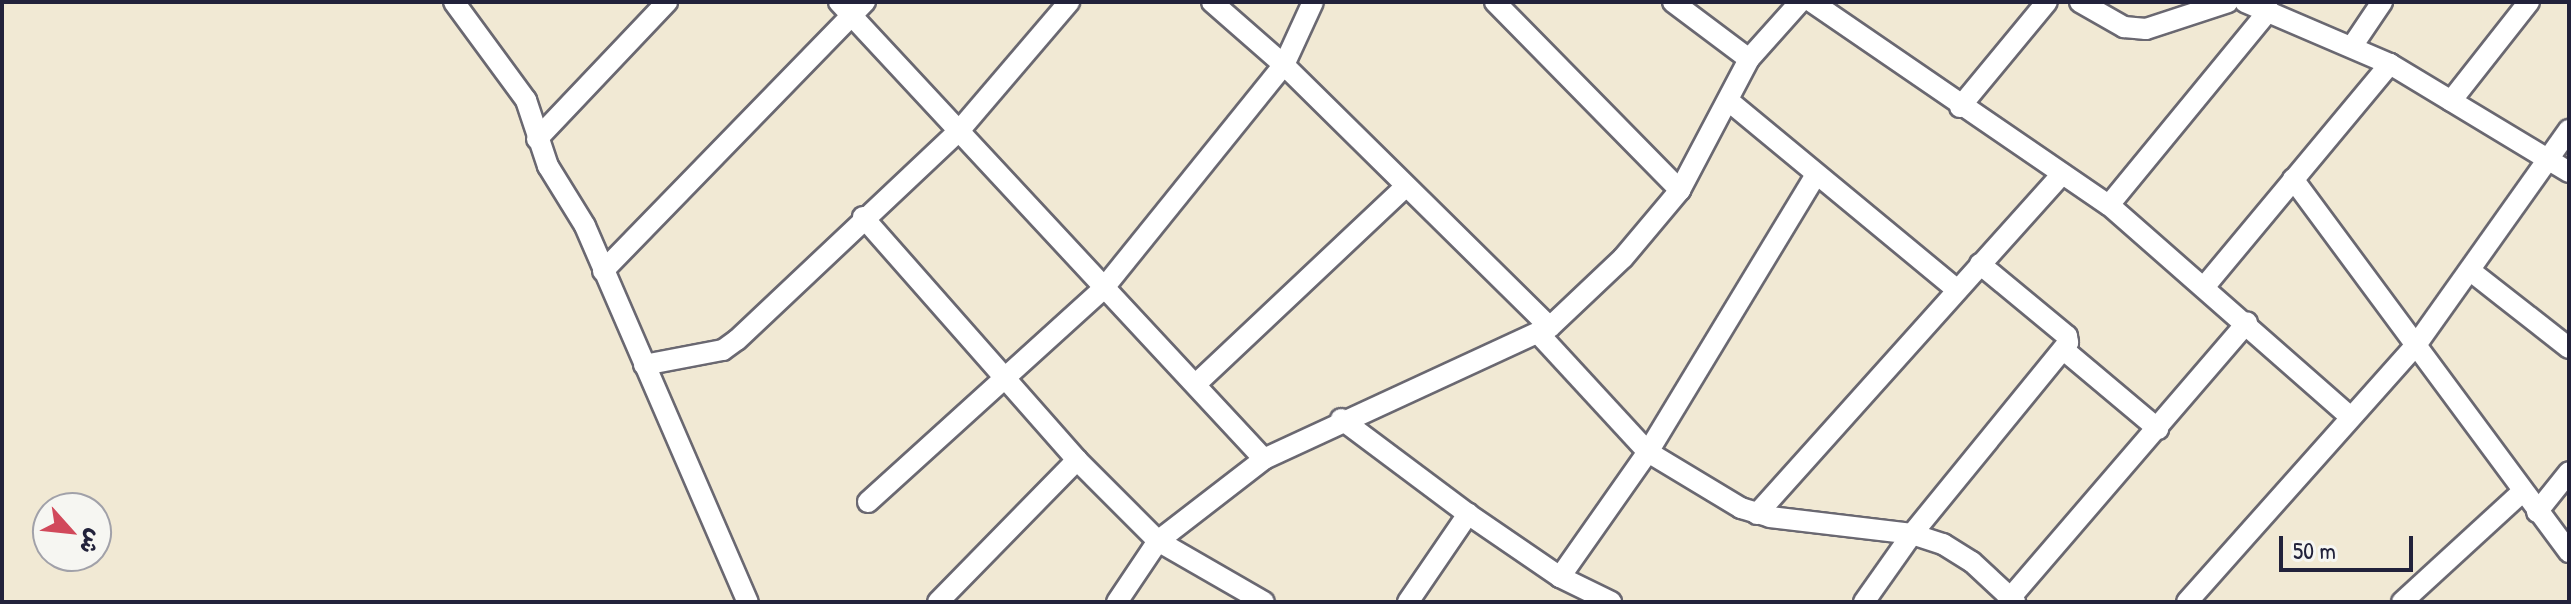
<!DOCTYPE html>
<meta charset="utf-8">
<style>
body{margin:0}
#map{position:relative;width:2571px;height:604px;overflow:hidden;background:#f1e9d4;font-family:"Patrick Hand","Playpen Sans Arabic",sans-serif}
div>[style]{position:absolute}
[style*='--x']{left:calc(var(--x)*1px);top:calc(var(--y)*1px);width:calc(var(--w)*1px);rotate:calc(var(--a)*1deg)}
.roads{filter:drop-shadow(2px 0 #6a6871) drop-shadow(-2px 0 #6a6871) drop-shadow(0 2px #6a6871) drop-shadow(0 -2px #6a6871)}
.minor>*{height:20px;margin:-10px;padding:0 10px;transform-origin:10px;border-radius:10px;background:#fff}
span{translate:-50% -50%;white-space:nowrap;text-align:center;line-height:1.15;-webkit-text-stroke:7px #f6f6f2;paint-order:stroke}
.frame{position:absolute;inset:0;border:4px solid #22223b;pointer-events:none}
.north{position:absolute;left:32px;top:492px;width:80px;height:80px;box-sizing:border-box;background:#f6f6f2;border:2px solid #a1a1a9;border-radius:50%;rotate:117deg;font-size:22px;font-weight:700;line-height:32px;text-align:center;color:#22223b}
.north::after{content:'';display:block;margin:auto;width:28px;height:36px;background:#d1495b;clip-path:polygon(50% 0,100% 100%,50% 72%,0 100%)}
.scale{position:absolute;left:2279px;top:536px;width:134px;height:36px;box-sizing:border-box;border:4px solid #22223b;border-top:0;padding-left:10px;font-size:24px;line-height:28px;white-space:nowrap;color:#22223b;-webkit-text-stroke:6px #f6f6f2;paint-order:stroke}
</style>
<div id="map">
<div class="roads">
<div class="minor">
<div style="--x:454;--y:2;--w:122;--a:53.7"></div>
<div style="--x:526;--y:100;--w:70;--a:71.6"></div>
<div style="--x:548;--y:166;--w:70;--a:58.3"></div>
<div style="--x:585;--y:226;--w:410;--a:66.6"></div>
<div style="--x:839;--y:2;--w:624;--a:47.08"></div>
<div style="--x:1212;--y:2;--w:96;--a:41.2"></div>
<div style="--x:1284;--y:65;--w:373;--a:44.6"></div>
<div style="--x:1495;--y:2;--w:264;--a:45.5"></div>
<div style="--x:1673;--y:2;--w:95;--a:36.9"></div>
<div style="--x:1812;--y:2;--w:360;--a:34.4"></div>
<div style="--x:2109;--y:205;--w:321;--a:41.3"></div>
<div style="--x:2080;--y:2;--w:51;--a:29.6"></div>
<div style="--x:2124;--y:27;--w:22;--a:5"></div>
<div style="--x:2146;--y:29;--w:86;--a:-18.2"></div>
<div style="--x:2245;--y:2;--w:158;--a:23.2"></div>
<div style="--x:2390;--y:64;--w:209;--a:31.1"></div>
<div style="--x:2353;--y:45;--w:52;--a:-56"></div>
<div style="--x:2451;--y:101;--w:126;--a:-51.8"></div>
<div style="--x:1730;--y:102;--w:295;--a:39.6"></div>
<div style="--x:1960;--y:107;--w:136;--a:-50.4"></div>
<div style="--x:537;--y:139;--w:189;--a:-46.5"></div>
<div style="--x:2293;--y:179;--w:464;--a:53.5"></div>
<div style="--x:2109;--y:205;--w:252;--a:-50.6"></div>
<div style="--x:863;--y:217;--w:324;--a:48.6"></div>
<div style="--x:1077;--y:460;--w:115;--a:45"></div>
<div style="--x:1158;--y:541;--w:122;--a:29.9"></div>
<div style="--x:603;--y:271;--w:376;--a:-45.8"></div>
<div style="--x:2472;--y:272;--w:123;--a:38.1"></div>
<div style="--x:2205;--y:286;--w:289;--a:-50.2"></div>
<div style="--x:1539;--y:334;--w:161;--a:47.3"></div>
<div style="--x:1648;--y:452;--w:109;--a:31.1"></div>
<div style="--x:1741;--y:508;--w:30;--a:17"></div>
<div style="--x:1770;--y:517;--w:143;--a:6.8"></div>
<div style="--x:1912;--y:534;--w:33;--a:18"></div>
<div style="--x:1943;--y:544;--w:34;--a:32"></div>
<div style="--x:1972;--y:562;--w:59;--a:42.9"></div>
<div style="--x:2064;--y:350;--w:123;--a:40"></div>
<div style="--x:644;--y:365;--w:80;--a:-10.8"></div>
<div style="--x:723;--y:350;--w:17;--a:-36"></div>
<div style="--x:737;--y:340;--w:305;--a:-43.3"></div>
<div style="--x:959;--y:131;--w:170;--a:-49.5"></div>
<div style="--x:1196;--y:384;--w:287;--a:-43.3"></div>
<div style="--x:1341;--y:419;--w:159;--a:36.8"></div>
<div style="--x:1468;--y:514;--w:112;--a:34.4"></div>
<div style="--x:1560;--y:577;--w:57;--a:26.1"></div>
<div style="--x:868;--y:502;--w:317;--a:-42.2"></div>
<div style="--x:1103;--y:289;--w:288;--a:-51.1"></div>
<div style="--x:1284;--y:65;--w:69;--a:-65.3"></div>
<div style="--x:2537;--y:512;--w:51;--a:-51.3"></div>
<div style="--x:1757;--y:514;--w:457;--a:-48.1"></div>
<div style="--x:1560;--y:577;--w:153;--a:-54.9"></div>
<div style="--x:1648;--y:452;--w:324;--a:-58.8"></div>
<div style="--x:2011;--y:597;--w:362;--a:-49.3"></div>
<div style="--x:938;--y:602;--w:199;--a:-45.6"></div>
<div style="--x:1117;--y:602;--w:73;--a:-56.1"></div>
<div style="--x:1158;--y:541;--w:134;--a:-37.7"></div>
<div style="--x:1264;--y:459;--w:315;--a:-24.8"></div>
<div style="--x:1550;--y:327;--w:100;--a:-43.4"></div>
<div style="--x:1623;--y:258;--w:89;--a:-50"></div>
<div style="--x:1680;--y:190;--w:148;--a:-62.2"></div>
<div style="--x:1749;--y:59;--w:76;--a:-48.2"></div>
<div style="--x:1408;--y:602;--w:107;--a:-55.7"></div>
<div style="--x:1864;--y:602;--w:83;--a:-54.8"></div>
<div style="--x:1912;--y:534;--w:247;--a:-50.8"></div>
<div style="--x:2068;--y:343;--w:7;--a:-98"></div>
<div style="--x:2067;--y:336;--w:113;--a:-140.4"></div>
<div style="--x:2187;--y:602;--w:344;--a:-48.3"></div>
<div style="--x:2416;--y:345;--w:264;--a:-54.6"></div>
<div style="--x:2402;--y:602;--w:163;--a:-42.5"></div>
</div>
</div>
<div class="frame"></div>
<div class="north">ش</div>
<div class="scale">50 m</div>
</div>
